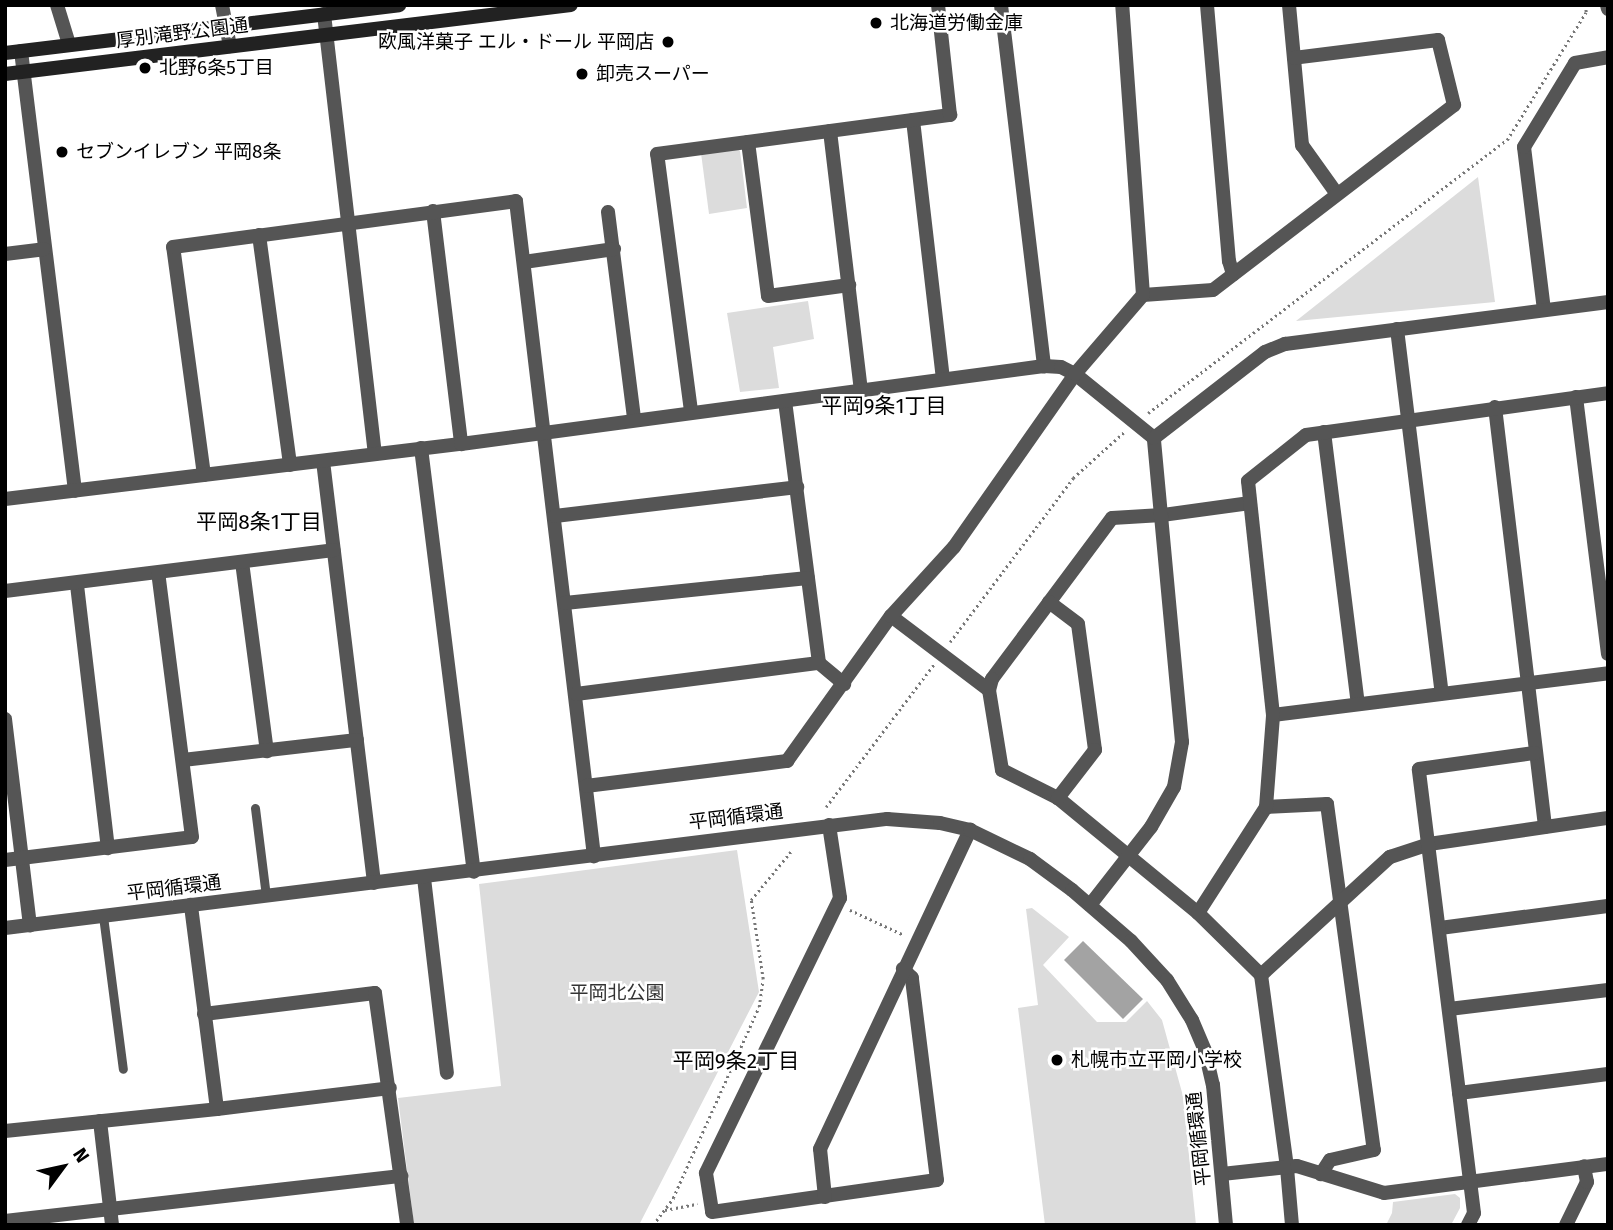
<!DOCTYPE html>
<meta charset="utf-8">
<style>
body{margin:0}
#map{position:relative;width:1613px;height:1230px;overflow:hidden;background:#fff;font-family:"Fira Sans","Noto Sans JP",sans-serif}
div>[style]{position:absolute}
[style*='--x']{left:calc(var(--x)*1px);top:calc(var(--y)*1px);width:calc(var(--w)*1px);rotate:calc(var(--a)*1deg)}
.green>*{inset:0;background:#dcdcdc}
.water>*{inset:0;background:#a3a3a3}
.path>*{height:2.5px;margin-top:-1.25px;transform-origin:0;background:repeating-linear-gradient(90deg,#777 0 2px,transparent 0 5.5px)}
.service>*{height:9px;margin:-4.5px;padding:0 4.5px;transform-origin:4.5px;border-radius:4.5px;background:#555}
.minor>*{height:14px;margin:-7px;padding:0 7px;transform-origin:7px;border-radius:7px;background:#555}
.tertiary>*{height:14px;margin:-7px;padding:0 7px;transform-origin:7px;border-radius:7px;background:#555}
.secondary>*{height:14px;margin:-7px;padding:0 7px;transform-origin:7px;border-radius:7px;background:#222}
.dots>*{width:19px;height:19px;translate:-50% -50%;box-sizing:border-box;border:4px solid #fff;border-radius:50%}
span{translate:-50% -50%;white-space:nowrap;text-align:center;line-height:1.15;-webkit-text-stroke:5px #fff;paint-order:stroke}
.poi-label{font-size:19px;color:#000}
.left{translate:0 -50%;text-align:left}
.right{translate:-100% -50%;text-align:right}
.street-label{font-size:19px;color:#000}
.park-label{font-size:19px;color:#333}
.neighbourhood-label{font-size:21px;color:#000}
.frame{position:absolute;inset:0;border:7px solid #000;pointer-events:none}
.north{position:absolute;left:28px;top:1132px;width:70px;height:70px;-webkit-text-stroke:5px #fff;paint-order:stroke;rotate:57deg;font-size:19px;font-weight:700;line-height:28px;text-align:center;color:#000}
.north::after{content:'';display:block;margin:auto;width:24px;height:32px;background:#000;clip-path:polygon(50% 0,100% 100%,50% 72%,0 100%)}
</style>
<div id="map">
<div class="green">
<div style="clip-path:polygon(736px 147px,740px 151px,747px 208px,709px 214px,701px 153px)"></div>
<div style="clip-path:polygon(1478px 177px,1495px 302px,1296px 321px)"></div>
<div style="clip-path:polygon(808px 301px,814px 339px,773px 347px,779px 388px,740px 392px,727px 313px)"></div>
<div style="clip-path:polygon(737px 850px,759px 992px,639px 1225px,414px 1225px,398px 1098px,501px 1086px,479px 884px)"></div>
<div style="clip-path:polygon(1032px 908px,1069px 937px,1043px 965px,1097px 1022px,1126px 1022px,1147px 1001px,1162px 1020px,1183px 1096px,1196px 1225px,1045px 1225px,1018px 1008px,1038px 1005px,1026px 909px)"></div>
<div style="clip-path:polygon(1455px 1194px,1460px 1198px,1460px 1208px,1451px 1225px,1386px 1225px,1392px 1213px,1393px 1202px)"></div>
</div>
<div class="water">
<div style="clip-path:polygon(1083px 941px,1143px 999px,1123px 1019px,1064px 960px)"></div>
</div>
<div class="path">
<div style="--x:1148;--y:413;--w:451;--a:-37.3"></div>
<div style="--x:1507;--y:140;--w:150;--a:-58.3"></div>
<div style="--x:1586;--y:12;--w:7;--a:-98"></div>
<div style="--x:950;--y:642;--w:205;--a:-53.1"></div>
<div style="--x:1073;--y:478;--w:69;--a:-42"></div>
<div style="--x:826;--y:807;--w:179;--a:-52.9"></div>
<div style="--x:850;--y:910;--w:60;--a:24.8"></div>
<div style="--x:665;--y:1210;--w:33;--a:-11"></div>
<div style="--x:653;--y:1225;--w:34;--a:-53"></div>
<div style="--x:673;--y:1198;--w:209;--a:-65.8"></div>
<div style="--x:759;--y:1007;--w:28;--a:-82"></div>
<div style="--x:763;--y:979;--w:80;--a:-98.6"></div>
<div style="--x:751;--y:900;--w:65;--a:-50.6"></div>
</div>
<div class="service">
<div style="--x:255;--y:808;--w:89;--a:82.9"></div>
<div style="--x:103;--y:916;--w:154;--a:82.6"></div>
</div>
<div class="minor">
<div style="--x:57;--y:5;--w:41;--a:72.9"></div>
<div style="--x:222;--y:5;--w:42;--a:79"></div>
<div style="--x:1001;--y:5;--w:364;--a:83.2"></div>
<div style="--x:1207;--y:5;--w:257;--a:85.1"></div>
<div style="--x:1229;--y:261;--w:14;--a:73"></div>
<div style="--x:1289;--y:5;--w:141;--a:84.7"></div>
<div style="--x:1302;--y:145;--w:60;--a:54.5"></div>
<div style="--x:1607;--y:5;--w:4;--a:76"></div>
<div style="--x:324;--y:14;--w:443;--a:83.4"></div>
<div style="--x:21;--y:51;--w:443;--a:83"></div>
<div style="--x:913;--y:120;--w:260;--a:83.4"></div>
<div style="--x:830;--y:131;--w:261;--a:83.2"></div>
<div style="--x:748;--y:142;--w:155;--a:82.6"></div>
<div style="--x:768;--y:296;--w:82;--a:-7.7"></div>
<div style="--x:433;--y:211;--w:235;--a:83.1"></div>
<div style="--x:608;--y:212;--w:209;--a:82.8"></div>
<div style="--x:259;--y:235;--w:232;--a:82.3"></div>
<div style="--x:5;--y:254;--w:39;--a:-7"></div>
<div style="--x:524;--y:262;--w:91;--a:-8.2"></div>
<div style="--x:1143;--y:295;--w:70;--a:-4.1"></div>
<div style="--x:1213;--y:290;--w:304;--a:-37.5"></div>
<div style="--x:1454;--y:105;--w:67;--a:-103.8"></div>
<div style="--x:1438;--y:40;--w:145;--a:172.9"></div>
<div style="--x:1544;--y:310;--w:164;--a:-97"></div>
<div style="--x:1524;--y:147;--w:98;--a:-58.7"></div>
<div style="--x:1575;--y:63;--w:34;--a:-10"></div>
<div style="--x:1397;--y:329;--w:367;--a:83"></div>
<div style="--x:1576;--y:397;--w:259;--a:82.9"></div>
<div style="--x:785;--y:401;--w:264;--a:82.6"></div>
<div style="--x:819;--y:663;--w:33;--a:40"></div>
<div style="--x:1495;--y:407;--w:423;--a:83.2"></div>
<div style="--x:691;--y:411;--w:259;--a:-97.5"></div>
<div style="--x:657;--y:154;--w:296;--a:-7.6"></div>
<div style="--x:950;--y:115;--w:111;--a:-96.2"></div>
<div style="--x:1324;--y:432;--w:274;--a:82.9"></div>
<div style="--x:421;--y:448;--w:427;--a:82.9"></div>
<div style="--x:323;--y:461;--w:425;--a:83.1"></div>
<div style="--x:204;--y:475;--w:230;--a:-97.7"></div>
<div style="--x:173;--y:247;--w:346;--a:-7.6"></div>
<div style="--x:516;--y:201;--w:660;--a:83.21"></div>
<div style="--x:5;--y:499;--w:459;--a:-6.9"></div>
<div style="--x:461;--y:444;--w:588;--a:-7.62"></div>
<div style="--x:1044;--y:366;--w:17;--a:3"></div>
<div style="--x:1061;--y:367;--w:16;--a:27"></div>
<div style="--x:1075;--y:374;--w:102;--a:39"></div>
<div style="--x:1250;--y:503;--w:89;--a:172.2"></div>
<div style="--x:1162;--y:515;--w:50;--a:176.6"></div>
<div style="--x:1112;--y:518;--w:201;--a:126.7"></div>
<div style="--x:992;--y:679;--w:11;--a:105"></div>
<div style="--x:989;--y:690;--w:81;--a:80.8"></div>
<div style="--x:1002;--y:770;--w:63;--a:26.6"></div>
<div style="--x:1058;--y:798;--w:181;--a:39.4"></div>
<div style="--x:1198;--y:913;--w:88;--a:44.5"></div>
<div style="--x:1261;--y:975;--w:195;--a:82.3"></div>
<div style="--x:1287;--y:1168;--w:57;--a:85"></div>
<div style="--x:555;--y:516;--w:244;--a:-6.8"></div>
<div style="--x:242;--y:562;--w:191;--a:82.5"></div>
<div style="--x:77;--y:585;--w:265;--a:83.3"></div>
<div style="--x:5;--y:591;--w:331;--a:-7.1"></div>
<div style="--x:1049;--y:602;--w:36;--a:37"></div>
<div style="--x:1078;--y:624;--w:127;--a:82.3"></div>
<div style="--x:1095;--y:750;--w:61;--a:127.6"></div>
<div style="--x:565;--y:603;--w:244;--a:-5.9"></div>
<div style="--x:891;--y:616;--w:123;--a:37.1"></div>
<div style="--x:576;--y:694;--w:245;--a:-7.3"></div>
<div style="--x:1273;--y:715;--w:338;--a:-7.1"></div>
<div style="--x:5;--y:719;--w:208;--a:83.1"></div>
<div style="--x:183;--y:760;--w:175;--a:-6.6"></div>
<div style="--x:586;--y:786;--w:203;--a:-7.1"></div>
<div style="--x:787;--y:761;--w:178;--a:-54.4"></div>
<div style="--x:891;--y:616;--w:93;--a:-47.6"></div>
<div style="--x:954;--y:547;--w:211;--a:-55"></div>
<div style="--x:1075;--y:374;--w:104;--a:-49.3"></div>
<div style="--x:1143;--y:295;--w:291;--a:-94.1"></div>
<div style="--x:1266;--y:807;--w:61;--a:-2.8"></div>
<div style="--x:1327;--y:804;--w:349;--a:82.3"></div>
<div style="--x:1374;--y:1150;--w:45;--a:167.2"></div>
<div style="--x:1330;--y:1160;--w:17;--a:123"></div>
<div style="--x:829;--y:825;--w:74;--a:81.4"></div>
<div style="--x:840;--y:898;--w:306;--a:116"></div>
<div style="--x:706;--y:1173;--w:39;--a:81"></div>
<div style="--x:712;--y:1212;--w:227;--a:-8.1"></div>
<div style="--x:937;--y:1180;--w:204;--a:-97.1"></div>
<div style="--x:912;--y:978;--w:13;--a:-135"></div>
<div style="--x:5;--y:860;--w:188;--a:-7"></div>
<div style="--x:192;--y:837;--w:266;--a:-97.3"></div>
<div style="--x:424;--y:878;--w:196;--a:83.3"></div>
<div style="--x:1090;--y:905;--w:99;--a:-52"></div>
<div style="--x:1151;--y:827;--w:46;--a:-60.1"></div>
<div style="--x:1174;--y:787;--w:46;--a:-79.9"></div>
<div style="--x:1182;--y:742;--w:305;--a:-95.3"></div>
<div style="--x:1154;--y:438;--w:140;--a:-37.8"></div>
<div style="--x:1265;--y:352;--w:22;--a:-22"></div>
<div style="--x:1285;--y:344;--w:326;--a:-7.4"></div>
<div style="--x:1198;--y:913;--w:126;--a:-57.3"></div>
<div style="--x:1266;--y:807;--w:92;--a:-85.6"></div>
<div style="--x:1273;--y:715;--w:235;--a:-96.1"></div>
<div style="--x:1248;--y:481;--w:74;--a:-38.4"></div>
<div style="--x:1306;--y:435;--w:305;--a:-7.9"></div>
<div style="--x:1440;--y:928;--w:169;--a:-7.5"></div>
<div style="--x:1261;--y:975;--w:175;--a:-42.5"></div>
<div style="--x:1390;--y:857;--w:41;--a:-18.4"></div>
<div style="--x:1429;--y:844;--w:181;--a:-8.3"></div>
<div style="--x:1449;--y:1009;--w:160;--a:-6.8"></div>
<div style="--x:204;--y:1014;--w:172;--a:-7"></div>
<div style="--x:375;--y:993;--w:234;--a:82.1"></div>
<div style="--x:1459;--y:1093;--w:150;--a:-7.3"></div>
<div style="--x:217;--y:1109;--w:174;--a:-6.9"></div>
<div style="--x:100;--y:1121;--w:105;--a:83.4"></div>
<div style="--x:5;--y:1131;--w:213;--a:-5.9"></div>
<div style="--x:217;--y:1109;--w:206;--a:-97.3"></div>
<div style="--x:1222;--y:1174;--w:75;--a:-6.1"></div>
<div style="--x:1297;--y:1166;--w:91;--a:17.2"></div>
<div style="--x:1384;--y:1193;--w:226;--a:-7.4"></div>
<div style="--x:825;--y:1197;--w:48;--a:-95.9"></div>
<div style="--x:820;--y:1149;--w:353;--a:-64.8"></div>
<div style="--x:5;--y:1221;--w:399;--a:-6.5"></div>
<div style="--x:1468;--y:1225;--w:13;--a:-63"></div>
<div style="--x:1474;--y:1213;--w:447;--a:-97.1"></div>
<div style="--x:1419;--y:769;--w:117;--a:-7.9"></div>
<div style="--x:1566;--y:1225;--w:48;--a:-64"></div>
<div style="--x:1587;--y:1182;--w:16;--a:-101"></div>
</div>
<div class="tertiary">
<div style="--x:5;--y:928;--w:889;--a:-7.05"></div>
<div style="--x:887;--y:819;--w:53;--a:4.3"></div>
<div style="--x:940;--y:823;--w:31;--a:13"></div>
<div style="--x:970;--y:830;--w:67;--a:25.8"></div>
<div style="--x:1030;--y:859;--w:52;--a:36.4"></div>
<div style="--x:1072;--y:890;--w:78;--a:40.8"></div>
<div style="--x:1131;--y:941;--w:53;--a:47.3"></div>
<div style="--x:1167;--y:980;--w:47;--a:58"></div>
<div style="--x:1192;--y:1020;--w:34;--a:67"></div>
<div style="--x:1205;--y:1051;--w:35;--a:77"></div>
<div style="--x:1213;--y:1085;--w:141;--a:84.7"></div>
</div>
<div class="secondary">
<div style="--x:5;--y:53;--w:397;--a:-6.9"></div>
<div style="--x:5;--y:74;--w:570;--a:-6.95"></div>
</div>
<div class="dots">
<div style="left:876px;top:23px;background:#000"></div>
<div style="left:668px;top:42px;background:#000"></div>
<div style="left:145px;top:68px;background:#000"></div>
<div style="left:582px;top:74px;background:#000"></div>
<div style="left:62px;top:152px;background:#000"></div>
<div style="left:1057px;top:1060px;background:#000"></div>
</div>
<div class="poi-label">
<span class="left" style="left:890px;top:23px">北海道労働金庫</span>
<span class="right" style="left:654px;top:42px">欧風洋菓子 エル・ドール 平岡店</span>
<span class="left" style="left:159px;top:68px">北野6条5丁目</span>
<span class="left" style="left:596px;top:74px">卸売スーパー</span>
<span class="left" style="left:76px;top:152px">セブンイレブン 平岡8条</span>
<span class="left" style="left:1071px;top:1060px">札幌市立平岡小学校</span>
</div>
<div class="street-label">
<span style="left:182px;top:33px;rotate:-7deg">厚別滝野公園通</span>
<span style="left:736px;top:817px;rotate:-7deg">平岡循環通</span>
<span style="left:174px;top:888px;rotate:-7deg">平岡循環通</span>
<span style="left:1199px;top:1139px;rotate:-96deg">平岡循環通</span>
</div>
<div class="park-label">
<span style="left:617px;top:993px">平岡北公園</span>
</div>
<div class="neighbourhood-label">
<span style="left:884px;top:406px">平岡9条1丁目</span>
<span style="left:259px;top:522px">平岡8条1丁目</span>
<span style="left:736px;top:1061px">平岡9条2丁目</span>
</div>
<div class="frame"></div>
<div class="north">N</div>
</div>
